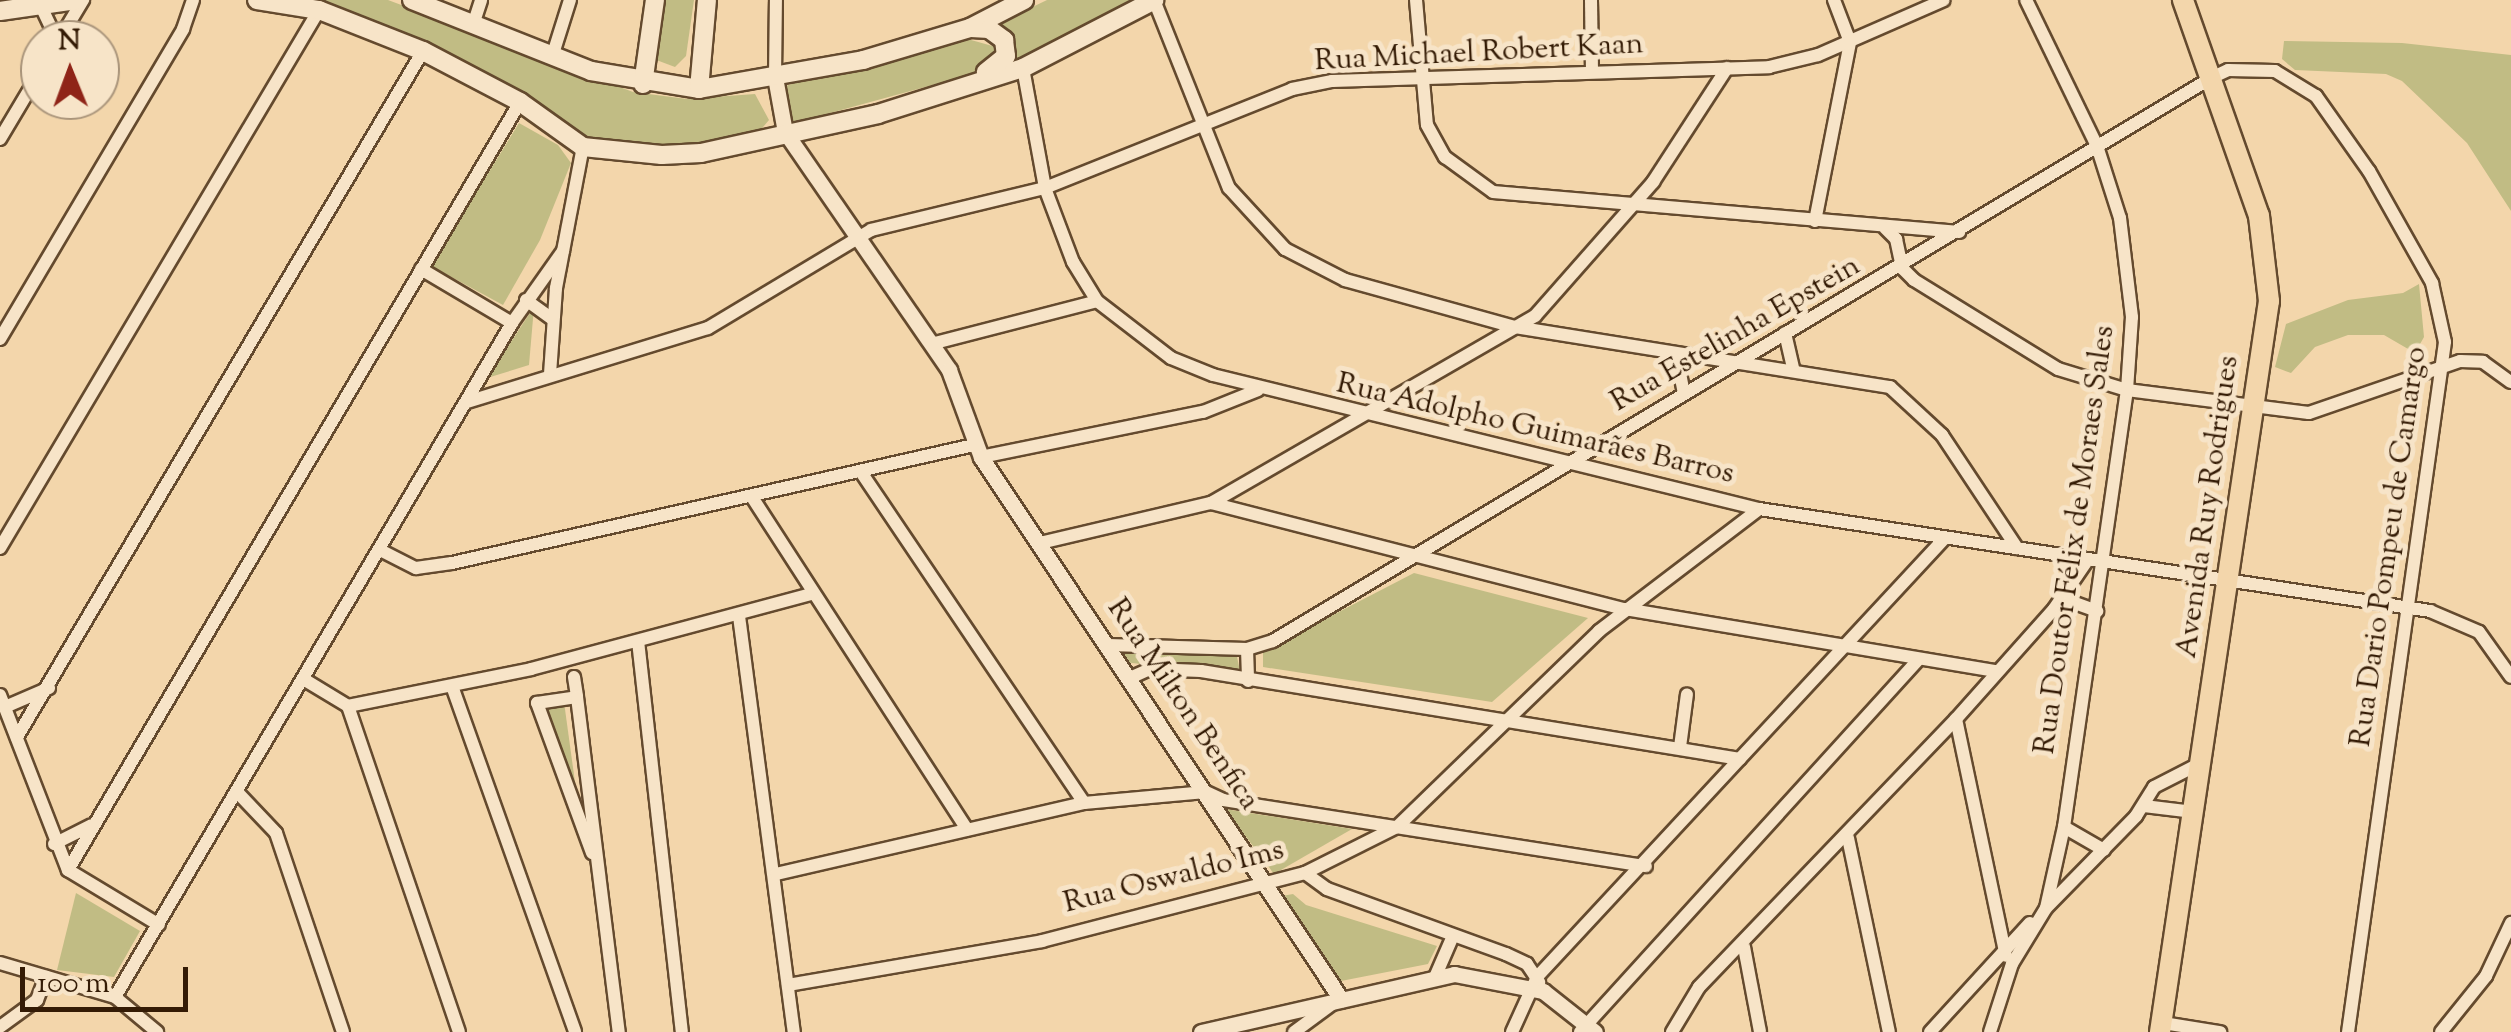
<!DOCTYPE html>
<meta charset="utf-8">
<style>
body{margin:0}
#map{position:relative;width:2511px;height:1032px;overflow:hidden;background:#f3d6ab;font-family:"Sorts Mill Goudy",serif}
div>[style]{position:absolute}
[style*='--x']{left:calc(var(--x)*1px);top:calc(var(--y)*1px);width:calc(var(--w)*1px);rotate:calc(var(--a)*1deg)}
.green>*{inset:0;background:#c1bc84}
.roads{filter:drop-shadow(2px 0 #644a2e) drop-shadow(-2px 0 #644a2e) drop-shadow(0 2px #644a2e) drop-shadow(0 -2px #644a2e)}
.minor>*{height:12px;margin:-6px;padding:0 6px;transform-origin:6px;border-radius:6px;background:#f7e4c8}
.tertiary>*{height:15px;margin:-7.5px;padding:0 7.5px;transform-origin:7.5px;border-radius:7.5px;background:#f7e4c8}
.secondary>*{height:18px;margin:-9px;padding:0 9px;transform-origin:9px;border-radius:9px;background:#f7e4c8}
.primary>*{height:20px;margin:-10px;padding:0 10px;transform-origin:10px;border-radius:10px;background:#f3d6ab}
span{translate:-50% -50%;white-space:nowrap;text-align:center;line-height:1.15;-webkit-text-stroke:10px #f7e4c8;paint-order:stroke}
.street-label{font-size:30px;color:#341b05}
.north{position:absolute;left:20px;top:20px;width:100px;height:100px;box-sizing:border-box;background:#f7e4c8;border:2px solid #a9947a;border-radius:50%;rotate:359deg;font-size:28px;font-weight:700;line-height:40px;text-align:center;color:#341b05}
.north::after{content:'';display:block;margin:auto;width:35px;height:45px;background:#8f2418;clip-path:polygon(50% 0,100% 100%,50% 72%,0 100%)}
.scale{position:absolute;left:20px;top:967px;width:168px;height:45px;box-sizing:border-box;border:5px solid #341b05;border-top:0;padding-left:12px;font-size:30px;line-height:35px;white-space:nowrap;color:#341b05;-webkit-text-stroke:8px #f7e4c8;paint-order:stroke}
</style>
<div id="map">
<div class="green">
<div style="clip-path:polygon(278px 0,388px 0,633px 92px,687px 99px,755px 94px,769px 120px,757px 134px,700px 148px,584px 143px,516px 97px)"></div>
<div style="clip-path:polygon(656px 0,694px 0,686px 56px,675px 67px,651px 58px)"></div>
<div style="clip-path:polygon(1047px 0,1130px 0,1012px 64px,1014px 53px,995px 25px)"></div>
<div style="clip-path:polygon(964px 38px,996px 47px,991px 69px,790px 124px,780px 93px,788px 85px)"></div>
<div style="clip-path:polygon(2284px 41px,2402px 43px,2511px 55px,2511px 211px,2467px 143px,2402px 81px,2386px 74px,2295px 70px,2282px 59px)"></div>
<div style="clip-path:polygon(519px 123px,558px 145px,571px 163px,540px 240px,503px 305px,431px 266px)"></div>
<div style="clip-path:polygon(2419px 284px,2424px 337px,2415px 353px,2384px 335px,2348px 335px,2315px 347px,2291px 373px,2275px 367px,2286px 324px,2348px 300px,2403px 293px)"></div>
<div style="clip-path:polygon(534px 307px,529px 365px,487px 378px)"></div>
<div style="clip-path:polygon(1414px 573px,1588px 618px,1492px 702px,1263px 667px,1263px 651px)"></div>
<div style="clip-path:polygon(1122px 648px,1236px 652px,1241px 676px,1124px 662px)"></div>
<div style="clip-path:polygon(564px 702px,578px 804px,537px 706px)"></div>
<div style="clip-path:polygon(1225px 809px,1352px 829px,1274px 874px)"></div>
<div style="clip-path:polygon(76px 893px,140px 931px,114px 977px,57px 970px)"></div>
<div style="clip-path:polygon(1293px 894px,1306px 905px,1437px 946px,1428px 964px,1341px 981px,1282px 896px)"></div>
</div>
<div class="roads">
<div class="minor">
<div style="--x:1154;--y:0;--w:202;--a:68.3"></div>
<div style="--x:1229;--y:188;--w:83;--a:47.4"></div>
<div style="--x:1285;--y:249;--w:68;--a:27.3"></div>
<div style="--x:1345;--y:280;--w:176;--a:15.5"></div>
<div style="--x:1515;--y:327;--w:380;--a:9.1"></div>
<div style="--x:1890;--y:387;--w:71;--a:42.7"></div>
<div style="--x:1942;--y:435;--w:136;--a:56.4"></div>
<div style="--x:1416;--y:0;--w:125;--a:85"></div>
<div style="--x:1427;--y:125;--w:37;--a:61"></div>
<div style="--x:1445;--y:157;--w:59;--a:36.1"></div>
<div style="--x:1493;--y:192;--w:468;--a:4.9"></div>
<div style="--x:1591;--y:0;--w:72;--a:89.2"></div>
<div style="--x:39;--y:2;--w:42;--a:64.7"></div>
<div style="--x:473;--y:25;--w:26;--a:-72"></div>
<div style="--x:59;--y:40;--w:47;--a:-59"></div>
<div style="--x:552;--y:57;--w:60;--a:-72.5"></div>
<div style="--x:1023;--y:68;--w:122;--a:79.6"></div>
<div style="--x:1045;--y:188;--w:79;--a:69.3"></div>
<div style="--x:1073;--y:262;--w:46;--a:58.4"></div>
<div style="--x:1097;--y:301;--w:93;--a:37.6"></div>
<div style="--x:1171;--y:358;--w:45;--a:22"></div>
<div style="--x:1213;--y:375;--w:562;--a:13.79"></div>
<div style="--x:1759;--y:509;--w:679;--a:8.64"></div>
<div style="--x:2430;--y:611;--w:53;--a:23.2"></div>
<div style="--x:2479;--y:632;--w:55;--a:54.6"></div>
<div style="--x:775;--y:77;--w:77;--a:-89.3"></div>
<div style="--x:0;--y:139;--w:78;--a:-59.2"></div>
<div style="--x:1815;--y:221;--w:182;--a:-78.9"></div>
<div style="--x:1850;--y:42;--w:45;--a:-110.9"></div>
<div style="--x:1885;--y:228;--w:16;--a:45"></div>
<div style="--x:1896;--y:239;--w:30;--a:78"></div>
<div style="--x:1902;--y:268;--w:17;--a:45"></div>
<div style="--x:1914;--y:280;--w:169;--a:31.7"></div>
<div style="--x:2058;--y:369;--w:72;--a:16.9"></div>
<div style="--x:2127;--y:390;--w:183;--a:7.2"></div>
<div style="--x:2309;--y:413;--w:160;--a:-19"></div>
<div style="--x:2460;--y:361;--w:23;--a:2"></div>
<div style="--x:2483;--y:362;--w:34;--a:36"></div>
<div style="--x:421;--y:269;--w:106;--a:30.7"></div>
<div style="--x:526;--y:300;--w:31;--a:36"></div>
<div style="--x:1785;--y:333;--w:37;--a:77"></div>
<div style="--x:0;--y:339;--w:360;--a:-59.4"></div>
<div style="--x:183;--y:29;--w:31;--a:-71"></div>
<div style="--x:931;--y:344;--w:171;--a:-14.5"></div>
<div style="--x:1665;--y:353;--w:21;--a:47"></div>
<div style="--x:1679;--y:368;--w:25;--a:79"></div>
<div style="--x:550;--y:374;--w:86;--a:-86"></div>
<div style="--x:556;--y:288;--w:144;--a:-79.2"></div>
<div style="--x:467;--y:402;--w:252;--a:-17.1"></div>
<div style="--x:708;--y:328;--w:190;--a:-31"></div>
<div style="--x:871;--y:230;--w:179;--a:-13.6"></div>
<div style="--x:1045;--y:188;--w:266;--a:-21.8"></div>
<div style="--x:1292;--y:89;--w:41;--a:-11.3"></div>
<div style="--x:1332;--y:81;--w:437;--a:-1.8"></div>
<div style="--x:1769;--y:67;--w:50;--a:-13.8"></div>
<div style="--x:1818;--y:55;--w:137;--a:-23.6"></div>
<div style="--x:981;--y:457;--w:227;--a:-11.5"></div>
<div style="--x:1203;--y:412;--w:59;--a:-21.8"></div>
<div style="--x:861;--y:472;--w:399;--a:56"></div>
<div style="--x:752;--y:497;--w:396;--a:57.1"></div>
<div style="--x:1211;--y:503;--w:427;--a:14.4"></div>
<div style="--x:1625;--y:609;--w:376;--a:9.5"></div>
<div style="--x:1040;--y:543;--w:176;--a:-13.2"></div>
<div style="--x:1211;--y:503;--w:374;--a:-30"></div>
<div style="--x:1535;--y:316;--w:179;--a:-48.6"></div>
<div style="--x:1653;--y:182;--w:136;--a:-57"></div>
<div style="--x:0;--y:548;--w:625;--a:-59.33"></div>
<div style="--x:382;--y:551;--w:38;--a:27"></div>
<div style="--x:416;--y:568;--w:36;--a:-8"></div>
<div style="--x:452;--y:563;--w:535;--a:-12.74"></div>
<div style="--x:2057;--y:607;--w:16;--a:-18"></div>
<div style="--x:2072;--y:602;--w:27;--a:20"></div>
<div style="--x:739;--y:616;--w:420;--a:82.5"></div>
<div style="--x:638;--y:641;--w:393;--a:83.6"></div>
<div style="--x:1108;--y:645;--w:139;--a:1.6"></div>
<div style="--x:1247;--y:649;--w:27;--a:-17"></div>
<div style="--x:1273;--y:641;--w:1094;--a:-30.97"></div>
<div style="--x:2211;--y:78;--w:19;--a:-25"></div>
<div style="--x:2228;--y:70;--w:47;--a:1.2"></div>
<div style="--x:2275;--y:71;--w:48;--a:31.4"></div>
<div style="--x:2316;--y:96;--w:92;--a:54.8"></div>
<div style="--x:2369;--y:171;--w:129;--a:60.6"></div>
<div style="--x:2432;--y:283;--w:60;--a:77.6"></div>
<div style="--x:2445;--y:342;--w:697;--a:98"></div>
<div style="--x:1247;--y:649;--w:32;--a:88"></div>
<div style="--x:574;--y:677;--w:20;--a:81"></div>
<div style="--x:1132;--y:677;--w:20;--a:-24"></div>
<div style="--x:1150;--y:669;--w:51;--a:2.2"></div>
<div style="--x:1201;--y:671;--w:546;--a:9.27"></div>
<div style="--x:305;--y:680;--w:50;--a:31.2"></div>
<div style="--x:348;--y:706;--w:344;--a:71.2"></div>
<div style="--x:452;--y:686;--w:367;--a:70.4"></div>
<div style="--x:0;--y:695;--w:188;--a:68.8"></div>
<div style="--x:68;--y:870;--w:106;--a:31.1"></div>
<div style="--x:348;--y:706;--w:187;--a:-11.4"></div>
<div style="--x:531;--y:669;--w:290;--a:-15"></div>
<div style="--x:5;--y:707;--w:48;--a:-23.4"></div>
<div style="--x:1956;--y:719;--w:242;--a:78.1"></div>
<div style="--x:17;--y:737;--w:797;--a:-59.38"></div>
<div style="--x:1680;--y:747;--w:53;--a:-82.5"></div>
<div style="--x:239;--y:794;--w:54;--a:46.5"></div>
<div style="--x:276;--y:833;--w:210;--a:71.4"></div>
<div style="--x:2144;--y:806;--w:50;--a:6.8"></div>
<div style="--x:2064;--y:827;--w:46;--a:29.9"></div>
<div style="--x:1848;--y:838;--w:198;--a:78.1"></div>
<div style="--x:54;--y:844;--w:42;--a:-26.6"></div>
<div style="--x:592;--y:853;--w:160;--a:-110.1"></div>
<div style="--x:537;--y:703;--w:40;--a:-8.5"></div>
<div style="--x:577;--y:697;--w:338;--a:82.9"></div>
<div style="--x:68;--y:870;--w:891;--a:-59.52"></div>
<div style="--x:1305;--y:873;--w:27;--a:36"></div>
<div style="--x:1327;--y:889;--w:190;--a:20"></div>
<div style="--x:1506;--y:954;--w:23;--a:25"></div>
<div style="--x:1527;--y:964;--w:22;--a:56"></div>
<div style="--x:776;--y:874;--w:316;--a:-13"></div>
<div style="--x:1084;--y:803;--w:122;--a:-5.2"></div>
<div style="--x:1206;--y:792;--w:19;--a:25"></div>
<div style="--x:1223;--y:800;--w:428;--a:8.9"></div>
<div style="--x:2048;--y:906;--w:126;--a:-45.6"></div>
<div style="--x:2136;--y:816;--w:34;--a:-58"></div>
<div style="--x:2154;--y:787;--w:53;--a:-27.1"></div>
<div style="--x:1744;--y:947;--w:86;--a:79.3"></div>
<div style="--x:0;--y:963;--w:120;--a:16.5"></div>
<div style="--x:115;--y:997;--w:55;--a:39.8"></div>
<div style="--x:1436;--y:975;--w:40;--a:-66.6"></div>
<div style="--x:788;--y:985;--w:258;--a:-9.8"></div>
<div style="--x:1042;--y:941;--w:272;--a:-14.5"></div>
<div style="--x:1305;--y:873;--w:103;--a:-26.6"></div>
<div style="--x:1397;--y:827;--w:281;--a:-44.1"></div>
<div style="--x:1599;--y:631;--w:201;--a:-37.3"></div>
<div style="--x:115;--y:997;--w:782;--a:-59.5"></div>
<div style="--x:512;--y:323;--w:88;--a:-54.7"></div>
<div style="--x:2163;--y:1023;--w:58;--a:9"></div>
<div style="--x:0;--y:1027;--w:46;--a:-36.1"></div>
<div style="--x:37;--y:1000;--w:25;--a:-69"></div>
<div style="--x:1294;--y:1032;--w:47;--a:-36.4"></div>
<div style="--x:1512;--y:1032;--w:60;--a:-65.6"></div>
<div style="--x:1537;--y:977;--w:599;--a:-47.1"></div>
<div style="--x:1580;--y:1032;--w:503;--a:-47.74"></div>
<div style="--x:1672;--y:1032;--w:52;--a:-59"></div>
<div style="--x:1699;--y:987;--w:371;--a:-46.2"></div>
<div style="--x:1956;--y:719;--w:147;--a:-48.3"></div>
<div style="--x:2054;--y:609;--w:58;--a:-55.5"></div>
<div style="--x:1930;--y:1032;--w:148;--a:-47.5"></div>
<div style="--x:1990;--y:1032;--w:71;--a:-72.1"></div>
<div style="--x:2012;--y:964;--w:66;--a:-58.7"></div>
<div style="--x:2046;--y:908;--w:83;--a:-77.5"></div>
<div style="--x:2064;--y:827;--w:442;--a:-81.8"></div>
<div style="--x:2127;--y:390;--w:73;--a:-86.1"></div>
<div style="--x:2132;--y:317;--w:100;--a:-96.9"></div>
<div style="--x:2120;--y:218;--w:76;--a:-107.7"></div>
<div style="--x:2097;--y:146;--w:162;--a:-115.9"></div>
<div style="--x:2441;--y:1032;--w:72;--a:-51.2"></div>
<div style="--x:2486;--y:976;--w:59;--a:-64.7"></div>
</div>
<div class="tertiary">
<div style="--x:775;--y:77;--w:56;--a:79.7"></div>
<div style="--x:785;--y:132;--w:289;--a:55.4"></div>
<div style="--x:949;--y:370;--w:93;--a:69.8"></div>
<div style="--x:981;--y:457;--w:651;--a:56.41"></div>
<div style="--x:1201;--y:1032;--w:260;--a:-12.9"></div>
<div style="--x:1454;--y:974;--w:91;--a:10.8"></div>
<div style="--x:1543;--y:991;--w:66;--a:38.3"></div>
</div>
<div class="secondary">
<div style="--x:257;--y:0;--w:63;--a:9.2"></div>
<div style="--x:319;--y:10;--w:112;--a:21.5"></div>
<div style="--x:423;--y:51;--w:110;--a:27.7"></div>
<div style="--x:520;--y:102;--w:77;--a:35.5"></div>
<div style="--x:583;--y:147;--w:79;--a:5.8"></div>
<div style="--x:662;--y:155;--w:39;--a:-3"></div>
<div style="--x:701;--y:153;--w:181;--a:-12.4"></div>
<div style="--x:878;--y:114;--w:152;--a:-17.6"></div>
<div style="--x:1023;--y:68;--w:148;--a:-27.3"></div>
<div style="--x:412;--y:0;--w:193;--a:21.6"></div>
<div style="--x:591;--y:71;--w:109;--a:9.5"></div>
<div style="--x:699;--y:89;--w:167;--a:-10"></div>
<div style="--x:863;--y:60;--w:112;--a:-16.7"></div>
<div style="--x:970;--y:28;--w:61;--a:-27.4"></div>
<div style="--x:0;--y:11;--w:77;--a:-8.2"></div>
<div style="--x:971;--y:28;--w:18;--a:3"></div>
<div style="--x:989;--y:29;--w:19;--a:36"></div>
<div style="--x:1004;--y:40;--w:16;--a:83"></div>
<div style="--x:1006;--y:56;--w:26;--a:141"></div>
<div style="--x:643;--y:84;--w:85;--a:-81.9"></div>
<div style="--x:699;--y:89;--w:89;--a:-84.9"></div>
</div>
<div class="primary">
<div style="--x:2160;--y:1032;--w:739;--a:-81.52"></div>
<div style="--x:2269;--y:301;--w:86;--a:-96.7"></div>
<div style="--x:2259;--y:216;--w:229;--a:-109.4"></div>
</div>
</div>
<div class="street-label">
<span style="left:1479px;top:54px;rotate:-3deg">Rua Michael Robert Kaan</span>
<span style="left:1736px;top:335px;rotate:-30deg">Rua Estelinha Epstein</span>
<span style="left:1535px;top:430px;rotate:13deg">Rua Adolpho Guimarães Barros</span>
<span style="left:2209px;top:507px;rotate:-82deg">Avenida Ruy Rodrigues</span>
<span style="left:2076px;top:540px;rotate:-82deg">Rua Doutor Félix de Moraes Sales</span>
<span style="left:2390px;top:547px;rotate:-82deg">Rua Dario Pompeu de Camargo</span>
<span style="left:1182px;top:705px;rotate:56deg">Rua Milton Benfica</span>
<span style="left:1174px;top:878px;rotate:-14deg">Rua Oswaldo Ims</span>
</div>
<div class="north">N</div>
<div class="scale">100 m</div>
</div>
